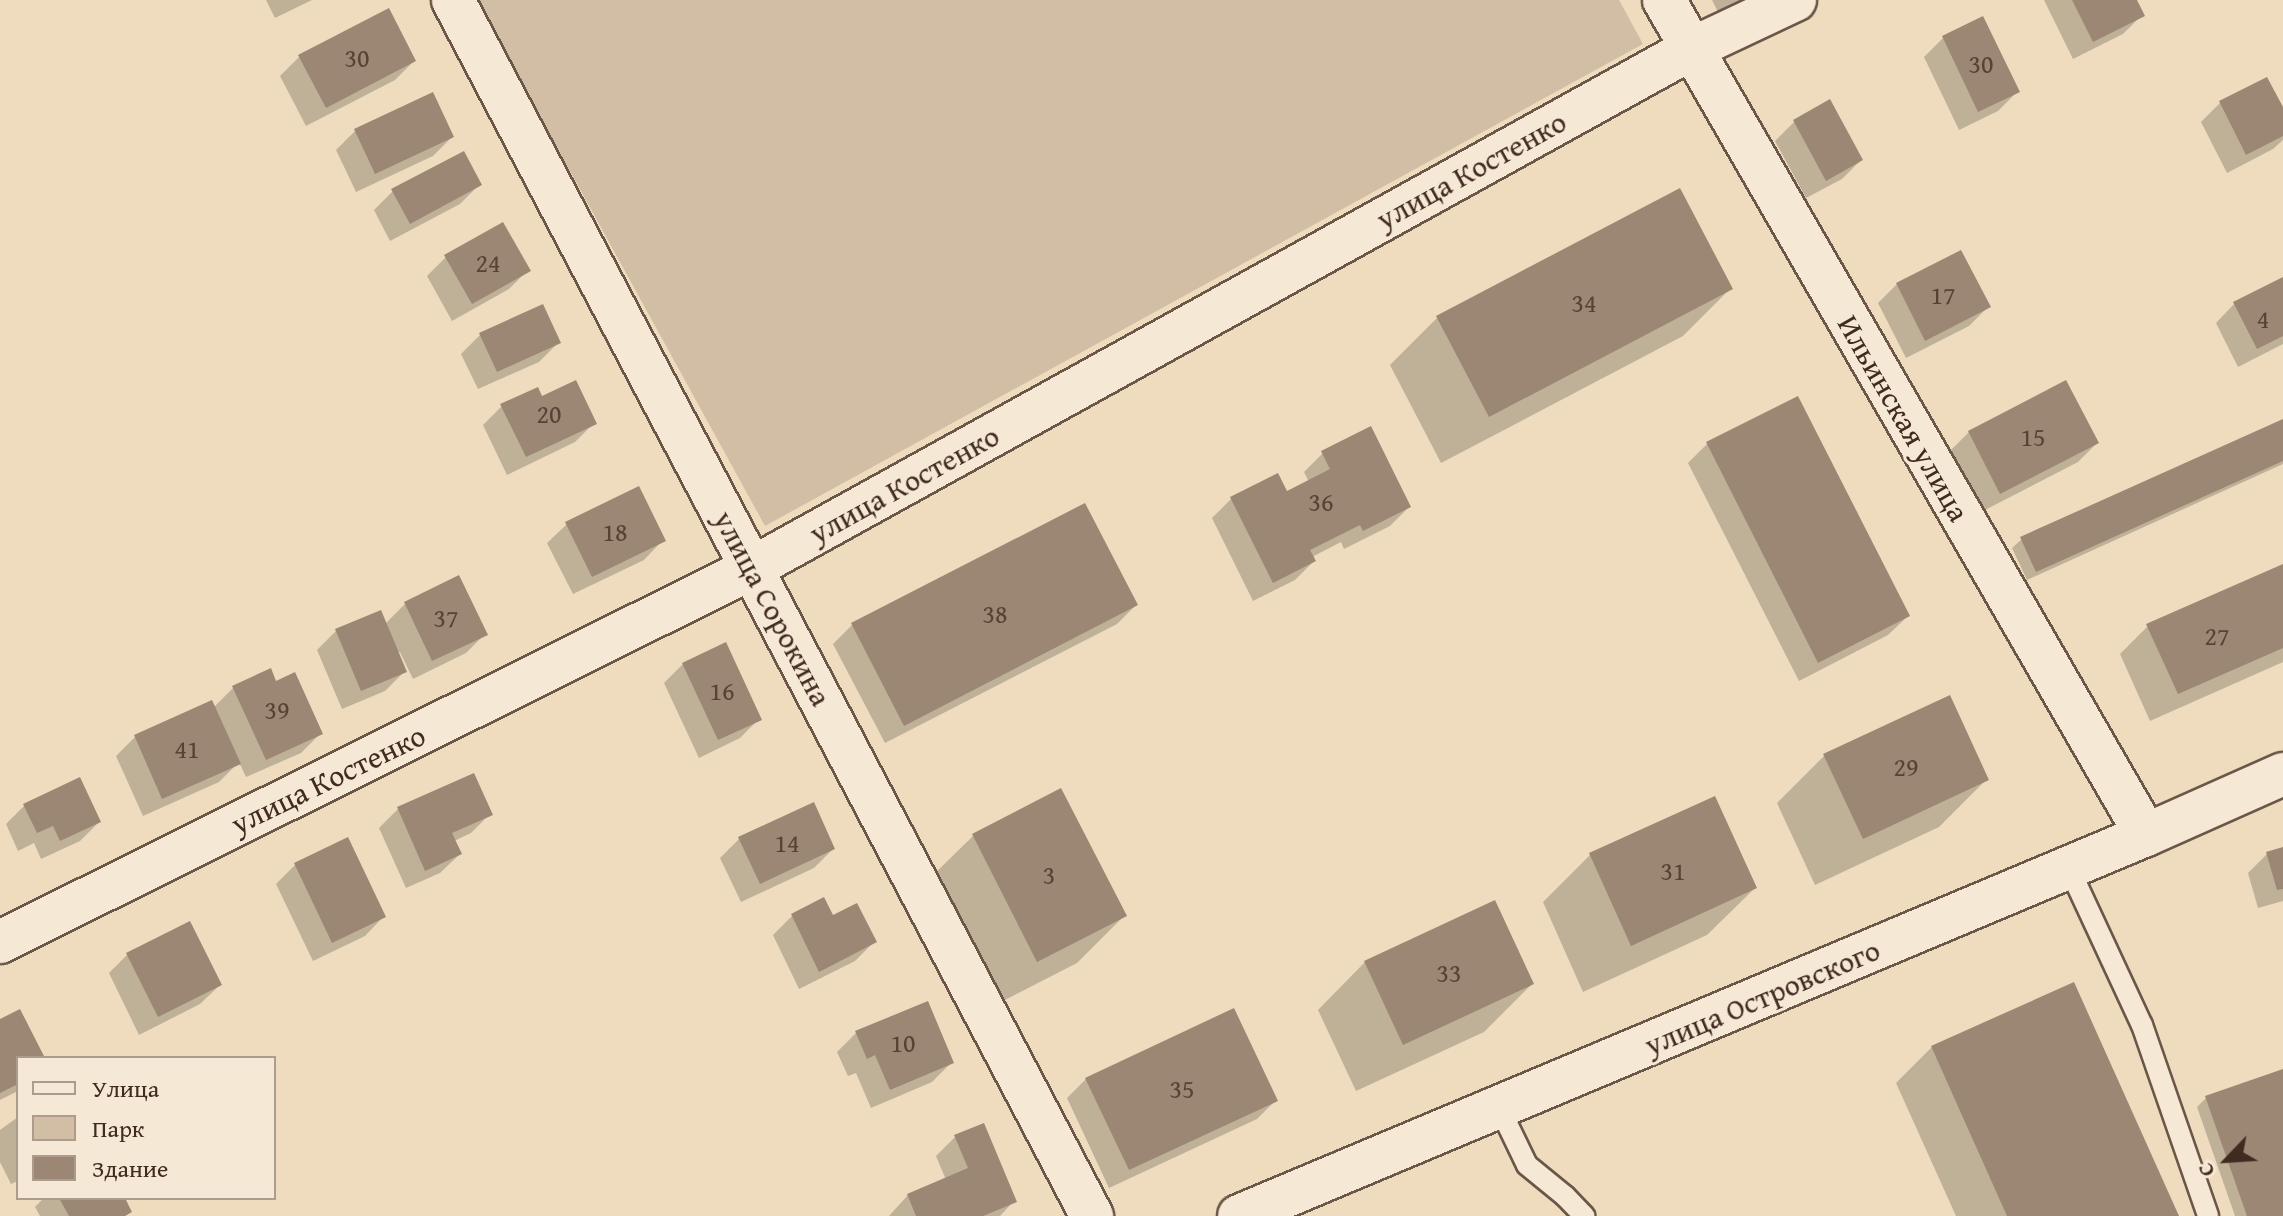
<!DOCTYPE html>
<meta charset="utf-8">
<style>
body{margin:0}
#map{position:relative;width:2283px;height:1216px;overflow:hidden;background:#efdcbf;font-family:"Gentium Book Plus",serif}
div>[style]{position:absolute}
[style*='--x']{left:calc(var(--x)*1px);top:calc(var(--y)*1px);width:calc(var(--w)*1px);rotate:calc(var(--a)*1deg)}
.green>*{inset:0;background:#d1bea4}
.shadow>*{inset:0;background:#0003}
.building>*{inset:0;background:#9b8773}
.roads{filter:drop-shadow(2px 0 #6c5648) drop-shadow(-2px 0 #6c5648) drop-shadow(0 2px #6c5648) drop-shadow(0 -2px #6c5648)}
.lane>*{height:20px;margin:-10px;padding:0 10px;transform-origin:10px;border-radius:10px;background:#f5e8d5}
.street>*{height:42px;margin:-21px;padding:0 21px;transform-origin:21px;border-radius:21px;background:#f5e8d5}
span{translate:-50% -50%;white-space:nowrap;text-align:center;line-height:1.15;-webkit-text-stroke:6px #f5e8d5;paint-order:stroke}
.number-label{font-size:26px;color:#584135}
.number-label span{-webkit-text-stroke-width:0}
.street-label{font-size:30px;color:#412a20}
.legend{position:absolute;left:16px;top:1056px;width:260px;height:144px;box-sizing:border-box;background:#f5e8d5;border:2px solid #ad9c8d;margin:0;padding:10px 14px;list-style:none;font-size:24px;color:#412a20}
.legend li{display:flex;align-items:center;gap:16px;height:40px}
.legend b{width:40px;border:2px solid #ad9c8d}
.north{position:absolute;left:2187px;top:1120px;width:80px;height:80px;-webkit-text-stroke:6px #f5e8d5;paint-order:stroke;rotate:245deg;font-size:22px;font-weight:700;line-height:32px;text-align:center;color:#412a20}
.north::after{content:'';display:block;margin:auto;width:28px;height:36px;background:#412a20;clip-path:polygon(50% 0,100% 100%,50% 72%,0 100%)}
</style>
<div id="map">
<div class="green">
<div style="clip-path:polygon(476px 0,1619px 0,1643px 44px,765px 526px)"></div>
</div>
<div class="shadow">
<div style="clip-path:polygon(266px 0,312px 0,275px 18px)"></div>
<div style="clip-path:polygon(1712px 0,1742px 0,1718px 12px)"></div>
<div style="clip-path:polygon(2044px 0,2135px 0,2142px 15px,2123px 34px,2073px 59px)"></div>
<div style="clip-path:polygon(388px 10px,414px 61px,395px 80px,306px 126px,280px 76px,299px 57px)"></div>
<div style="clip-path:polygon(1982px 19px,2017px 92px,1998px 111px,1959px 130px,1924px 57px,1943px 38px)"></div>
<div style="clip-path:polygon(1829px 102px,1861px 160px,1842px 179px,1806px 198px,1775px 141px,1794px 122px)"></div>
<div style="clip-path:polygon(2220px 103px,2283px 112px,2283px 140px,2273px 149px,2227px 173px,2201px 122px)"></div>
<div style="clip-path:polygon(355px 131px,452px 137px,433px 156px,356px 192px,336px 150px)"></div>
<div style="clip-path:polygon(479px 185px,460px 204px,390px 241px,374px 210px,393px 191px)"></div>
<div style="clip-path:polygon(446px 257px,528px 270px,509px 289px,452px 321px,427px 276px)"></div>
<div style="clip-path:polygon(2283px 280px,2283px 344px,2238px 367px,2216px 323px,2235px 303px)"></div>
<div style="clip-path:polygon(1897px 284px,1988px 307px,1969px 326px,1906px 358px,1878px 303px)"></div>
<div style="clip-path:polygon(1730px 289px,1683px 336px,1441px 463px,1390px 365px,1437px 318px)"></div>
<div style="clip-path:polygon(480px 335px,558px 343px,539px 362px,478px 389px,461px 354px)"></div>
<div style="clip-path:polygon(541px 399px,594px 423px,575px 442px,507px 475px,483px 425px,502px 406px)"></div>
<div style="clip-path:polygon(2283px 421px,2283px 464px,2027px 580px,2012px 548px,2022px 539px)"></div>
<div style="clip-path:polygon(1969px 432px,2097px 443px,2078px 462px,1981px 512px,1950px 451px)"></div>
<div style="clip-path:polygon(1707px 444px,1908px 616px,1888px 635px,1799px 681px,1688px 463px)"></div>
<div style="clip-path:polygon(1323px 453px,1409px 507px,1390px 526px,1344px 549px,1341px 542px,1312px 557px,1314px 561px,1295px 580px,1253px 601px,1212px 518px,1231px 499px,1286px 493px,1309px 482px,1304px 472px)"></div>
<div style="clip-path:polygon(567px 524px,663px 540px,644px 560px,573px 594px,547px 543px)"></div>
<div style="clip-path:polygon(2283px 566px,2283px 662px,2150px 721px,2120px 654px,2148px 626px)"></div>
<div style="clip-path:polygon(405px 604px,485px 634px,466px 653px,413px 679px,400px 652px,397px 654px,404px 672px,385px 691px,342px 709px,317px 650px,336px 631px,385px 624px)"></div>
<div style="clip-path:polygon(1136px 605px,1117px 624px,885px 743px,833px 644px,852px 625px)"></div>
<div style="clip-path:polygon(683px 664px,759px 719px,740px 738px,699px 758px,664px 683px)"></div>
<div style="clip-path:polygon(275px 683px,320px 734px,301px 753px,246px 777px,239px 762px,219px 782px,143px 816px,116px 756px,135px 737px,211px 703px,213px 708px,233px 688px)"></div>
<div style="clip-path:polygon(1824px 756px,1987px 779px,1939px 827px,1815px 885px,1777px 803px)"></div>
<div style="clip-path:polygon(25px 805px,99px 822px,80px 841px,41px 859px,34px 843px,18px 851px,6px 824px)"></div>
<div style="clip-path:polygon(398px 809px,490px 814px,471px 833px,454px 841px,460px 854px,440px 873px,406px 888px,379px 828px)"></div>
<div style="clip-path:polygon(973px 836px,1124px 916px,1077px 963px,989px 1008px,925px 883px)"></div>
<div style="clip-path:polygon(739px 839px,833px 849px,814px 868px,741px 902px,720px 858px)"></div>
<div style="clip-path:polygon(347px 840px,384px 916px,365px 936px,313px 961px,276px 884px,295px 865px)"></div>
<div style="clip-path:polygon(2283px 849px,2283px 901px,2258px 908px,2248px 873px,2267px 854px)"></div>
<div style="clip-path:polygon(1590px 855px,1755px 888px,1707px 935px,1583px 992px,1543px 902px)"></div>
<div style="clip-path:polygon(823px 900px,832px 917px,874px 942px,855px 961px,799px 989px,773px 935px,792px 916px)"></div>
<div style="clip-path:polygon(128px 954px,220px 985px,200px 1004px,139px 1035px,109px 973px)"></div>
<div style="clip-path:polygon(1365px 962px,1532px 984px,1484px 1032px,1356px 1091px,1318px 1010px)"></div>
<div style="clip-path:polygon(0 1021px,43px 1058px,18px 1058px,18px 1091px,0 1100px)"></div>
<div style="clip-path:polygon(856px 1033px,951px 1063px,932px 1082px,871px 1108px,856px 1073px,848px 1076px,837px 1052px)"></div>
<div style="clip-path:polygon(1932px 1047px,2177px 1216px,1956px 1216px,1896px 1083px)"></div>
<div style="clip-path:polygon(2283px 1071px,2283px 1216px,2235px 1216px,2197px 1107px,2206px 1098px)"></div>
<div style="clip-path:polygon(1086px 1079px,1276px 1100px,1257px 1119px,1109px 1188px,1067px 1098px)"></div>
<div style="clip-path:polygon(18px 1117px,18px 1181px,11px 1184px,0 1162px,0 1130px)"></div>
<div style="clip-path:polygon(955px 1137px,1014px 1201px,1000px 1216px,889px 1216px,908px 1195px,946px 1180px,936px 1156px)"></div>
<div style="clip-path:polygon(44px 1198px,123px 1198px,130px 1212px,125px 1216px,40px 1216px,35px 1207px)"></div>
</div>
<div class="building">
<div style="clip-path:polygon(2072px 0,2137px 0,2145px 16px,2093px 42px)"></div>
<div style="clip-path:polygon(389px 8px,416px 61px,326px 108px,298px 55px)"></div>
<div style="clip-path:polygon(1983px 16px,2020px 92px,1978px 112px,1942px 36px)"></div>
<div style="clip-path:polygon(2267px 77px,2283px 107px,2283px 136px,2246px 155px,2219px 101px)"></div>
<div style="clip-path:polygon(433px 92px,454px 137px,375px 174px,354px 129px)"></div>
<div style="clip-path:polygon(1830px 99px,1863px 160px,1826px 181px,1793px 120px)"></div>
<div style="clip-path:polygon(464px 151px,482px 185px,410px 224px,391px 189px)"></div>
<div style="clip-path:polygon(1680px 188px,1733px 289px,1489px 417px,1436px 316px)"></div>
<div style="clip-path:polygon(503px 222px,531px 271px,472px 304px,444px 255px)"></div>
<div style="clip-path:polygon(1961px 250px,1991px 307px,1925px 341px,1896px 283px)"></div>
<div style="clip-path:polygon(2283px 277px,2283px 336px,2257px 349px,2233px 302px)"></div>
<div style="clip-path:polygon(543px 304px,561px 343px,497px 372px,479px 333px)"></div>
<div style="clip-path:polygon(576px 380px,597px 424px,526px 457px,500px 404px,538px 387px,542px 396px)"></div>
<div style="clip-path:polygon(2066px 380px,2099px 443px,2000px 494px,1968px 431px)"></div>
<div style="clip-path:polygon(1798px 396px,1910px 616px,1818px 663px,1706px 442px)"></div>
<div style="clip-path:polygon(2283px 419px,2283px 461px,2036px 572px,2020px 537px)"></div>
<div style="clip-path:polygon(1371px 426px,1411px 507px,1363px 531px,1360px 525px,1310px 550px,1316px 561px,1273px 583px,1230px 497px,1278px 473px,1287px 491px,1330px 469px,1321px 451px)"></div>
<div style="clip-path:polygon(639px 486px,666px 541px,592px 577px,565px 522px)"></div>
<div style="clip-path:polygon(1085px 503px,1138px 605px,904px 726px,851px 623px)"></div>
<div style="clip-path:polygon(2283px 564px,2283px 648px,2178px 694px,2146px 624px)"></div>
<div style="clip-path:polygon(459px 575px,488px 635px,432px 661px,404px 602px)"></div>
<div style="clip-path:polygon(381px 610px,407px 672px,361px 691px,335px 629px)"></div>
<div style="clip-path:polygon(726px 642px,762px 720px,718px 740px,682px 663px)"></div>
<div style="clip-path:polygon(271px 668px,276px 681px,295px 672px,323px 734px,266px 760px,232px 686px)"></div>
<div style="clip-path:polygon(1950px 695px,1989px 780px,1863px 839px,1823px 754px)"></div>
<div style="clip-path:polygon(212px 700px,241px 764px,162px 799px,134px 735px)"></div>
<div style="clip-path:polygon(474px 773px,493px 815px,452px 833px,462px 854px,425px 871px,397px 807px)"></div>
<div style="clip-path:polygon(80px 777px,101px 822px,60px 841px,53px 826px,37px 833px,23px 804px)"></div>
<div style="clip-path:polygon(1061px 788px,1127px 916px,1037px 962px,972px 834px)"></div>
<div style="clip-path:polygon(1715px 796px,1757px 888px,1631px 946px,1589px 853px)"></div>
<div style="clip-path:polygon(814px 802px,835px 849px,760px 884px,738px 837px)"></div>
<div style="clip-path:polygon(348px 837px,386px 917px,332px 943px,294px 863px)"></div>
<div style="clip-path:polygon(2283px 847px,2283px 889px,2277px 890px,2266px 852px)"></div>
<div style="clip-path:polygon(824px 897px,833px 915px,857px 903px,877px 942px,819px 972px,791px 914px)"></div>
<div style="clip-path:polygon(1495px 900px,1534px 984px,1403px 1045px,1364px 961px)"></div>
<div style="clip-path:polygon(190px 921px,222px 985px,158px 1017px,126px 953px)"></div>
<div style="clip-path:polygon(2074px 982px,2179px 1216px,2007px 1216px,1931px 1046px)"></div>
<div style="clip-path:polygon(928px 1001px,954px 1063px,890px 1090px,875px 1055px,867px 1059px,855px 1031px)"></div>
<div style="clip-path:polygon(1234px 1008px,1278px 1101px,1129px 1170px,1085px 1078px)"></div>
<div style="clip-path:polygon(20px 1009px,45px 1058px,18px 1058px,18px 1084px,0 1093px,0 1019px)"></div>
<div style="clip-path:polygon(2283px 1069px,2283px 1216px,2247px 1216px,2205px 1096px)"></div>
<div style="clip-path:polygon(984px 1123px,1017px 1202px,983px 1216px,916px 1216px,907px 1194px,968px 1168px,954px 1135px)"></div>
<div style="clip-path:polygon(59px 1198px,125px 1198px,132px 1212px,125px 1216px,69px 1216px)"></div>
</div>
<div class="roads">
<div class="lane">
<div style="--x:2069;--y:868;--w:173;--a:65.1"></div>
<div style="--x:2142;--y:1025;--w:202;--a:70.9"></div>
<div style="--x:1499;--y:1107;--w:64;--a:64.2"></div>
<div style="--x:1527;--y:1165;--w:49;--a:39.2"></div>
<div style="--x:1565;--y:1196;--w:28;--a:46"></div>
</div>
<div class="street">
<div style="--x:453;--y:0;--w:1374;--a:62.28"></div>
<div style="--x:1664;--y:0;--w:964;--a:60"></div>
<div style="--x:0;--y:942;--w:840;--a:-26.44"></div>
<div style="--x:752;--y:568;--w:1073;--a:-28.93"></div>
<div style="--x:1691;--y:49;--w:115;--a:-25.2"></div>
<div style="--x:1239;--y:1216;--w:984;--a:-22.79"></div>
<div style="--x:2146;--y:835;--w:150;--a:-24"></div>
</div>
</div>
<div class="number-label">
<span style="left:357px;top:58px">30</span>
<span style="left:1981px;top:64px">30</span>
<span style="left:488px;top:263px">24</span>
<span style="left:1943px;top:295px">17</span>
<span style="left:1584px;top:303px">34</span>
<span style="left:2263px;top:319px">4</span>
<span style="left:549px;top:414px">20</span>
<span style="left:2033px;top:437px">15</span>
<span style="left:1321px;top:502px">36</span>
<span style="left:615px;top:532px">18</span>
<span style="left:995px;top:614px">38</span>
<span style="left:446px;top:618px">37</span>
<span style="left:2217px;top:636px">27</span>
<span style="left:722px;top:691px">16</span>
<span style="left:277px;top:710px">39</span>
<span style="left:187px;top:749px">41</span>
<span style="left:1906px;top:767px">29</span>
<span style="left:787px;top:843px">14</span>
<span style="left:1673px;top:871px">31</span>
<span style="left:1049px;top:875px">3</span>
<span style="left:1449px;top:973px">33</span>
<span style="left:903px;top:1043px">10</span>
<span style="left:1182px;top:1089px">35</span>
</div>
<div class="street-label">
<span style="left:1471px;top:170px;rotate:-29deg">улица Костенко</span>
<span style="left:1904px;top:418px;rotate:60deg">Ильинская улица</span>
<span style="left:904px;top:484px;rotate:-29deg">улица Костенко</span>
<span style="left:773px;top:608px;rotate:62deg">улица Сорокина</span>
<span style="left:328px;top:779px;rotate:-26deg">улица Костенко</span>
<span style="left:1762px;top:997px;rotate:-23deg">улица Островского</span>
</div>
<ul class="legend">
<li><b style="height:10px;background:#f5e8d5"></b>Улица</li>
<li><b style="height:22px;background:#d1bea4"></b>Парк</li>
<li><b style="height:22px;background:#9b8773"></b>Здание</li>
</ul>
<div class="north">С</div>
</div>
